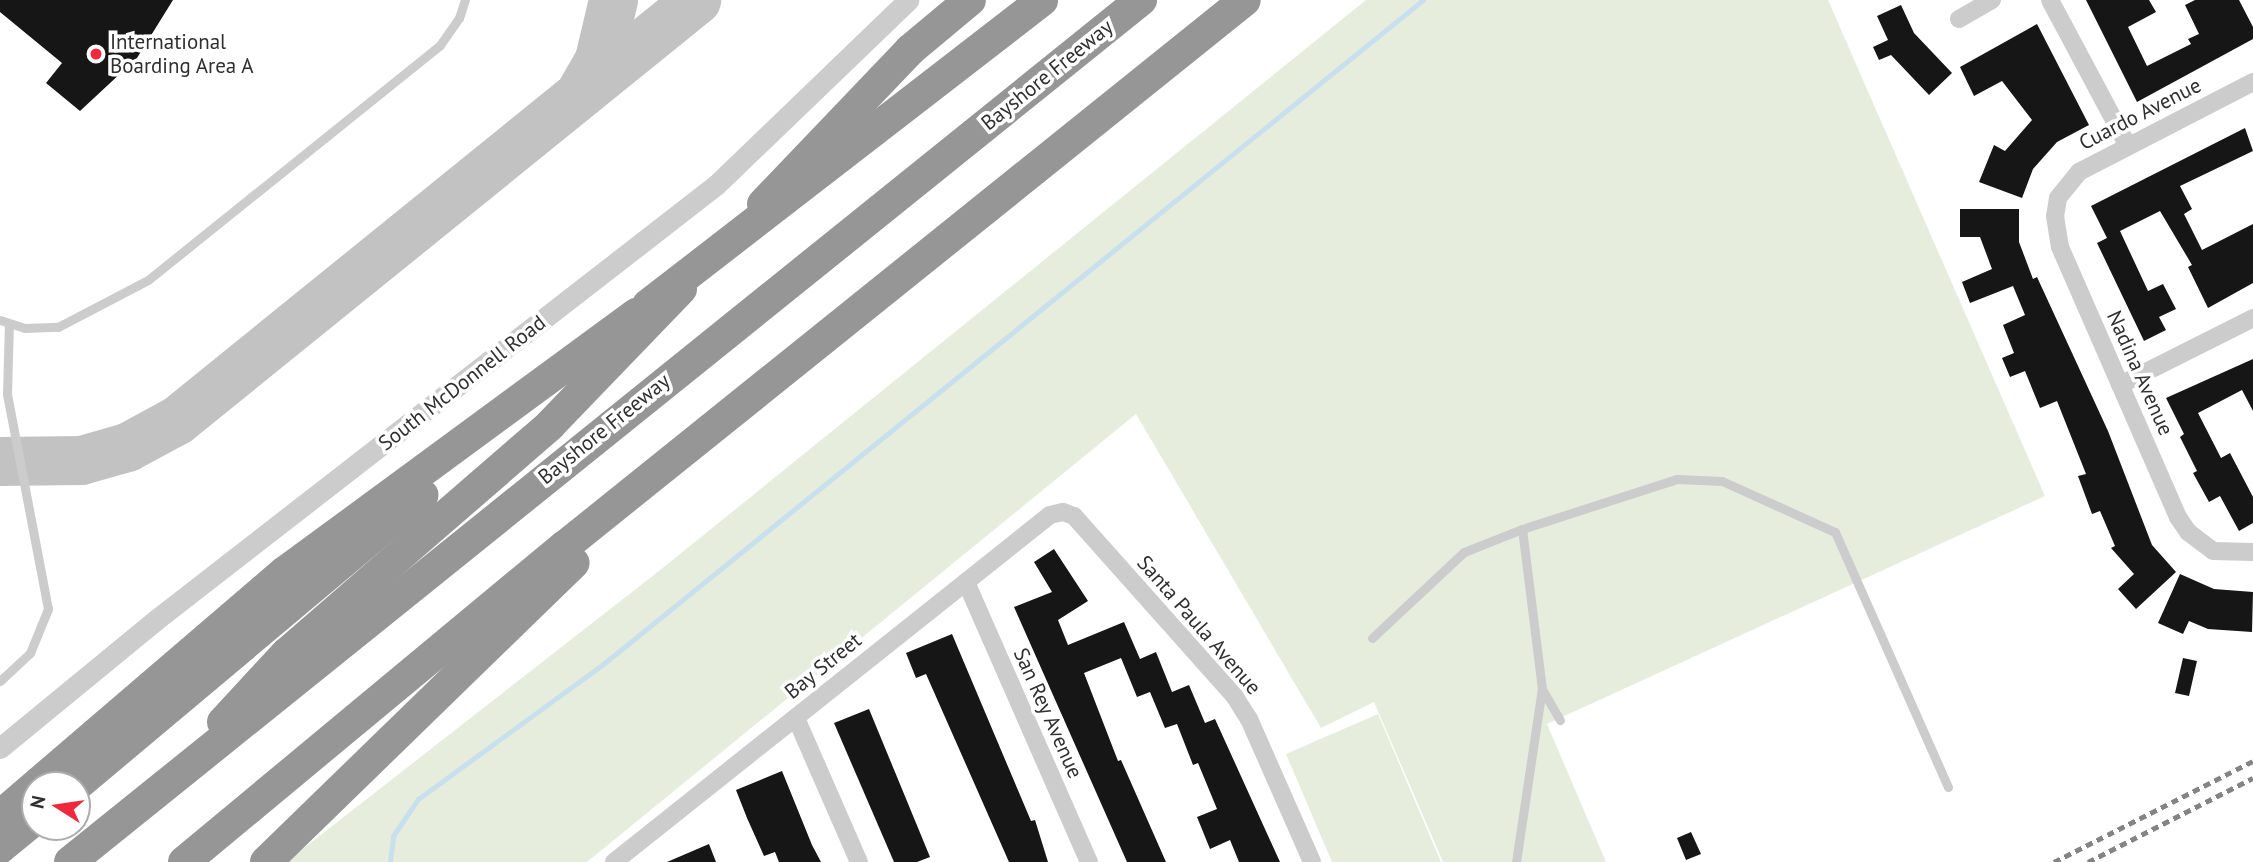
<!DOCTYPE html>
<style>
body{margin:0}
#map{position:relative;width:2253px;height:862px;overflow:hidden;background:#fff;font-family:"PT Sans",sans-serif}
div>[style]{position:absolute}
[style*='--x']{left:calc(var(--x)*1px);top:calc(var(--y)*1px);width:calc(var(--w)*1px);rotate:calc(var(--a)*1deg)}
.green>*{inset:0;background:#e6eddd}
.stream>*{height:5px;margin:-2.5px;padding:0 2.5px;transform-origin:2.5px;border-radius:2.5px;background:#c8e0ee}
.taxiway>*{height:49px;margin:-24.5px;padding:0 24.5px;transform-origin:24.5px;border-radius:24.5px;background:#c2c2c2}
.building>*{inset:0;background:#161616}
.service>*{height:9px;margin:-4.5px;padding:0 4.5px;transform-origin:4.5px;border-radius:4.5px;background:#ccc}
.minor>*{height:18px;margin:-9px;padding:0 9px;transform-origin:9px;border-radius:9px;background:#ccc}
.tertiary>*{height:21px;margin:-10.5px;padding:0 10.5px;transform-origin:10.5px;border-radius:10.5px;background:#ccc}
.motorway>*{height:32px;margin:-16px;padding:0 16px;transform-origin:16px;border-radius:16px;background:#969696}
.rail>*{height:5px;margin-top:-2.5px;transform-origin:0;background:repeating-linear-gradient(90deg,#848484 0 7px,transparent 0 12px)}
.motorway-bridge>*{height:32px;margin:-16px;padding:0 16px;transform-origin:16px;border-radius:16px;background:#969696}
.dots>*{width:19px;height:19px;translate:-50% -50%;box-sizing:border-box;border:4px solid #fff;border-radius:50%}
span{translate:-50% -50%;white-space:nowrap;text-align:center;line-height:1.15;-webkit-text-stroke:7px #fff;paint-order:stroke}
.poi-label{font-size:21px;color:#2f2f2f}
.left{translate:0 -50%;text-align:left}
.street-label{font-size:21px;color:#2f2f2f}
.north{position:absolute;left:21px;top:771px;width:70px;height:70px;box-sizing:border-box;background:#fff;border:2px solid #acacac;border-radius:50%;rotate:282deg;font-size:19px;font-weight:700;line-height:28px;text-align:center;color:#2f2f2f}
.north::after{content:'';display:block;margin:auto;width:24px;height:32px;background:#ef293d;clip-path:polygon(50% 0,100% 100%,50% 72%,0 100%)}
</style>
<div id="map">
<div class="green">
<div style="clip-path:polygon(1366px 0,1828px 0,2045px 496px,1547px 724px,1606px 862px,1443px 862px,1374px 702px,1321px 728px,1136px 414px,587px 862px,286px 862px,659px 571px)"></div>
<div style="clip-path:polygon(1378px 714px,1441px 862px,1332px 862px,1286px 754px)"></div>
</div>
<div class="stream">
<div style="--x:390;--y:862;--w:26;--a:-83"></div>
<div style="--x:393;--y:836;--w:45;--a:-56"></div>
<div style="--x:418;--y:799;--w:228;--a:-36.1"></div>
<div style="--x:602;--y:665;--w:1057;--a:-39.01"></div>
</div>
<div class="taxiway">
<div style="--x:582;--y:89;--w:34;--a:-60"></div>
<div style="--x:599;--y:59;--w:61;--a:-76.7"></div>
<div style="--x:0;--y:461;--w:81;--a:-0.7"></div>
<div style="--x:81;--y:460;--w:48;--a:-15.8"></div>
<div style="--x:127;--y:447;--w:57;--a:-28.4"></div>
<div style="--x:177;--y:420;--w:668;--a:-38.98"></div>
</div>
<div class="building">
<div style="clip-path:polygon(0 0,173px 0,137px 58px,80px 111px,46px 83px,62px 63px,0 12px)"></div>
<div style="clip-path:polygon(2086px 0,2149px 0,2156px 12px,2128px 27px,2147px 66px,2191px 44px,2188px 39px,2199px 34px,2185px 5px,2195px 0,2239px 0,2253px 27px,2253px 39px,2137px 102px)"></div>
<div style="clip-path:polygon(1901px 5px,1914px 33px,1952px 73px,1929px 95px,1891px 55px,1879px 60px,1873px 47px,1888px 40px,1877px 16px)"></div>
<div style="clip-path:polygon(2037px 24px,2089px 125px,2057px 142px,2033px 169px,2022px 198px,1979px 182px,1994px 145px,2005px 151px,2032px 120px,2002px 81px,1974px 96px,1960px 67px)"></div>
<div style="clip-path:polygon(2245px 128px,2253px 151px,2180px 186px,2192px 209px,2184px 214px,2202px 250px,2253px 224px,2253px 283px,2208px 308px,2188px 267px,2192px 265px,2160px 211px,2120px 231px,2148px 291px,2163px 284px,2176px 309px,2159px 317px,2166px 330px,2144px 341px,2097px 243px,2107px 238px,2091px 206px)"></div>
<div style="clip-path:polygon(1960px 209px,2019px 209px,2019px 242px,2033px 279px,2037px 277px,2108px 431px,2152px 545px,2176px 572px,2136px 609px,2118px 589px,2134px 574px,2111px 548px,2115px 546px,2100px 511px,2092px 514px,2078px 476px,2086px 474px,2057px 401px,2040px 408px,2025px 371px,2010px 377px,2002px 358px,2014px 353px,2003px 325px,2025px 315px,2013px 286px,1970px 303px,1962px 282px,1992px 269px,1980px 237px,1960px 237px)"></div>
<div style="clip-path:polygon(2253px 359px,2253px 411px,2242px 390px,2198px 413px,2221px 458px,2230px 453px,2253px 497px,2253px 523px,2239px 531px,2220px 496px,2209px 502px,2193px 473px,2197px 471px,2180px 437px,2184px 434px,2166px 398px)"></div>
<div style="clip-path:polygon(1054px 549px,1088px 601px,1058px 620px,1068px 645px,1124px 622px,1140px 659px,1156px 652px,1172px 692px,1189px 685px,1205px 723px,1215px 719px,1280px 862px,1239px 862px,1230px 840px,1210px 849px,1197px 817px,1217px 809px,1198px 763px,1193px 765px,1177px 724px,1165px 728px,1150px 692px,1137px 697px,1121px 658px,1084px 673px,1118px 761px,1121px 760px,1166px 862px,1127px 862px,1014px 607px,1052px 592px,1034px 562px)"></div>
<div style="clip-path:polygon(2180px 574px,2214px 589px,2253px 592px,2252px 632px,2208px 629px,2189px 621px,2183px 634px,2158px 623px)"></div>
<div style="clip-path:polygon(952px 634px,1031px 821px,1035px 820px,1048px 862px,1009px 862px,926px 674px,916px 678px,906px 653px)"></div>
<div style="clip-path:polygon(2183px 658px,2197px 661px,2189px 696px,2175px 693px)"></div>
<div style="clip-path:polygon(869px 709px,930px 857px,917px 862px,894px 862px,834px 723px)"></div>
<div style="clip-path:polygon(782px 771px,812px 845px,821px 862px,779px 862px,775px 852px,764px 856px,747px 818px,736px 790px)"></div>
<div style="clip-path:polygon(1691px 832px,1701px 854px,1686px 860px,1677px 838px)"></div>
<div style="clip-path:polygon(709px 844px,716px 862px,667px 862px)"></div>
</div>
<div class="service">
<div style="--x:0;--y:320;--w:26;--a:18"></div>
<div style="--x:25;--y:328;--w:33;--a:-2"></div>
<div style="--x:58;--y:327;--w:102;--a:-27.6"></div>
<div style="--x:148;--y:280;--w:375;--a:-38.8"></div>
<div style="--x:440;--y:45;--w:33;--a:-55"></div>
<div style="--x:459;--y:18;--w:19;--a:-72"></div>
<div style="--x:1372;--y:638;--w:126;--a:-43.1"></div>
<div style="--x:1464;--y:552;--w:62;--a:-21.6"></div>
<div style="--x:0;--y:681;--w:41;--a:-43"></div>
<div style="--x:30;--y:653;--w:48;--a:-67.8"></div>
<div style="--x:48;--y:609;--w:219;--a:-100.8"></div>
<div style="--x:7;--y:394;--w:70;--a:-88.4"></div>
<div style="--x:1542;--y:689;--w:161;--a:-97.1"></div>
<div style="--x:1522;--y:529;--w:163;--a:-17.9"></div>
<div style="--x:1677;--y:479;--w:45;--a:2.5"></div>
<div style="--x:1722;--y:481;--w:124;--a:24.3"></div>
<div style="--x:1835;--y:532;--w:279;--a:66.1"></div>
<div style="--x:1516;--y:862;--w:175;--a:-81.5"></div>
<div style="--x:1542;--y:689;--w:36;--a:60"></div>
</div>
<div class="minor">
<div style="--x:2050;--y:0;--w:166;--a:61.9"></div>
<div style="--x:1959;--y:19;--w:38;--a:-30"></div>
<div style="--x:2253;--y:82;--w:196;--a:152.7"></div>
<div style="--x:2079;--y:172;--w:33;--a:129"></div>
<div style="--x:2058;--y:198;--w:18;--a:99"></div>
<div style="--x:2055;--y:216;--w:31;--a:81"></div>
<div style="--x:2060;--y:247;--w:295;--a:66.4"></div>
<div style="--x:2178;--y:517;--w:18;--a:56"></div>
<div style="--x:2188;--y:532;--w:31;--a:37"></div>
<div style="--x:2213;--y:551;--w:40;--a:1.4"></div>
<div style="--x:2120;--y:385;--w:149;--a:-26.7"></div>
<div style="--x:966;--y:582;--w:306;--a:66.3"></div>
<div style="--x:796;--y:718;--w:157;--a:66.4"></div>
<div style="--x:614;--y:862;--w:557;--a:-38.52"></div>
<div style="--x:1050;--y:515;--w:13;--a:-13"></div>
<div style="--x:1063;--y:512;--w:12;--a:20"></div>
<div style="--x:1074;--y:516;--w:242;--a:48.3"></div>
<div style="--x:1235;--y:697;--w:26;--a:58"></div>
<div style="--x:1249;--y:719;--w:156;--a:66.2"></div>
</div>
<div class="tertiary">
<div style="--x:0;--y:748;--w:203;--a:-39.4"></div>
<div style="--x:157;--y:619;--w:708;--a:-37.83"></div>
<div style="--x:716;--y:185;--w:267;--a:-43.9"></div>
</div>
<div class="motorway">
<div style="--x:763;--y:204;--w:213;--a:-46.3"></div>
<div style="--x:910;--y:50;--w:78;--a:-39.8"></div>
<div style="--x:223;--y:722;--w:93;--a:-47.2"></div>
<div style="--x:286;--y:654;--w:349;--a:-40.9"></div>
<div style="--x:550;--y:425;--w:189;--a:-46.1"></div>
<div style="--x:77;--y:785;--w:451;--a:-40"></div>
<div style="--x:0;--y:816;--w:375;--a:-40.6"></div>
<div style="--x:285;--y:572;--w:436;--a:-36.3"></div>
<div style="--x:0;--y:848;--w:45;--a:-39.6"></div>
<div style="--x:70;--y:862;--w:1375;--a:-38.83"></div>
<div style="--x:184;--y:862;--w:494;--a:-39.7"></div>
<div style="--x:564;--y:547;--w:873;--a:-38.77"></div>
<div style="--x:266;--y:862;--w:429;--a:-44.2"></div>
</div>
<div class="rail">
<div style="--x:2054;--y:862;--w:223;--a:-26.9"></div>
<div style="--x:2088;--y:862;--w:185;--a:-27"></div>
</div>
<div class="motorway-bridge">
<div style="--x:648;--y:305;--w:498;--a:-37.7"></div>
</div>
<div class="dots">
<div style="left:96px;top:54px;background:#ef293d"></div>
</div>
<div class="poi-label">
<span class="left" style="left:110px;top:54px">International<br>Boarding Area A</span>
</div>
<div class="street-label">
<span style="left:1047px;top:75px;rotate:-39deg">Bayshore Freeway</span>
<span style="left:2140px;top:114px;rotate:-27deg">Cuardo Avenue</span>
<span style="left:2140px;top:373px;rotate:66deg">Nadina Avenue</span>
<span style="left:462px;top:383px;rotate:-38deg">South McDonnell Road</span>
<span style="left:604px;top:429px;rotate:-39deg">Bayshore Freeway</span>
<span style="left:1199px;top:625px;rotate:49deg">Santa Paula Avenue</span>
<span style="left:823px;top:666px;rotate:-39deg">Bay Street</span>
<span style="left:1048px;top:713px;rotate:66deg">San Rey Avenue</span>
</div>
<div class="north">N</div>
</div>
